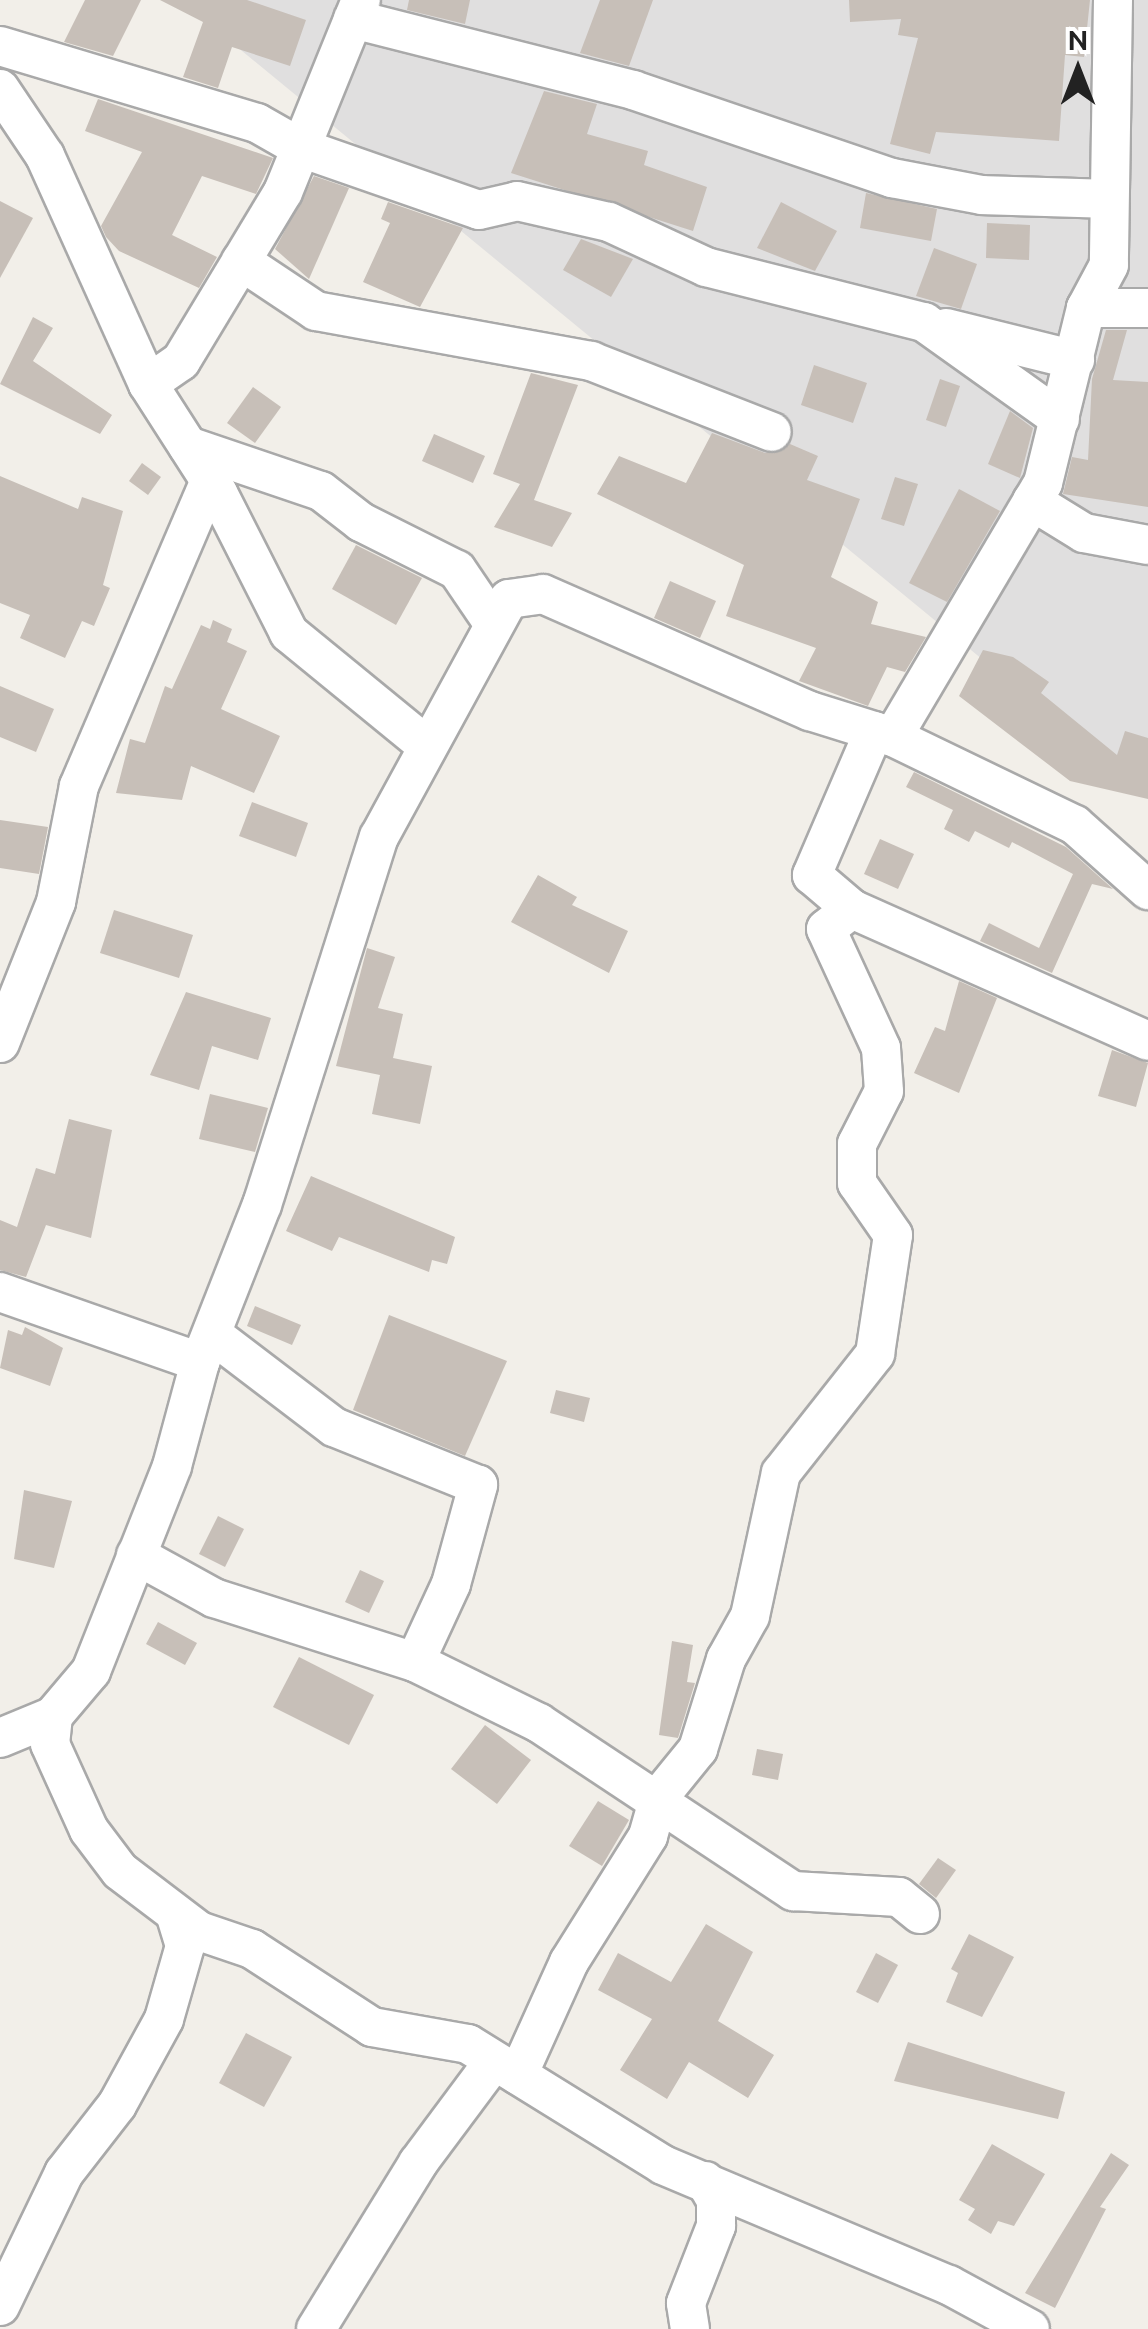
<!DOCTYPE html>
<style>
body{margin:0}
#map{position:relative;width:1148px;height:2329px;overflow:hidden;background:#f2efe9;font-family:Ubuntu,sans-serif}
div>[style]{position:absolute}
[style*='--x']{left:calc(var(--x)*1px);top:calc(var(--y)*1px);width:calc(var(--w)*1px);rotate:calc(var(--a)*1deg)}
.residential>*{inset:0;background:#e0dfdf}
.building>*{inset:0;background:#c7bfb8}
.roads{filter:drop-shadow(2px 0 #a9a9a9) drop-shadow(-2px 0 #a9a9a9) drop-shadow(0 2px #a9a9a9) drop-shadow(0 -2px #a9a9a9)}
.minor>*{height:38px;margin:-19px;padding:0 19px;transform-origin:19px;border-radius:19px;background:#fff}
span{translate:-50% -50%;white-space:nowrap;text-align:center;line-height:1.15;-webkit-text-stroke:9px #fff;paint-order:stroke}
.north{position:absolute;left:1028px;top:20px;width:100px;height:100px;-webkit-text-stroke:8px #fff;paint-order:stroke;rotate:0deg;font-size:28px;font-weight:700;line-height:40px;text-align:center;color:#222}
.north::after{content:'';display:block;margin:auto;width:35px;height:45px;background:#222;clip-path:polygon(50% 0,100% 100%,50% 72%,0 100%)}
</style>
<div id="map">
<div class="residential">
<div style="clip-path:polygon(180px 0,1148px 0,1148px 796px,1016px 687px)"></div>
</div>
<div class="building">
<div style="clip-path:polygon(85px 0,141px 0,113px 56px,64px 42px)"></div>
<div style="clip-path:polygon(160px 0,247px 0,306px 20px,290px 66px,232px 47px,218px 88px,183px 77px,203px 22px)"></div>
<div style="clip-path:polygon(409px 0,470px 0,465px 24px,407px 10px)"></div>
<div style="clip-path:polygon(600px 0,653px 0,629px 66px,580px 53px)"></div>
<div style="clip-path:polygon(849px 0,1090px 0,1084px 57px,1065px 55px,1059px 141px,936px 132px,930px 154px,890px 144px,918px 38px,898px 35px,901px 19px,850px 22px)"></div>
<div style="clip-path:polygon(544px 91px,597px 104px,587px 134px,648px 151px,644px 165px,707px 187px,693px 231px,511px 173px)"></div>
<div style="clip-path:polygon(98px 99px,273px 158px,256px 194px,202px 176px,172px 235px,217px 257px,199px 288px,119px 251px,106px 237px,101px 226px,142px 152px,85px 131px)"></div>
<div style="clip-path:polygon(314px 176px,349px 188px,309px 279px,275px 249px)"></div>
<div style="clip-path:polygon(866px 193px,937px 209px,931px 241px,860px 228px)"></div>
<div style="clip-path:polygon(0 201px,33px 218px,0 278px)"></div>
<div style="clip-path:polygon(388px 202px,463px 228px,420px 307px,363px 282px,390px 223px,381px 219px)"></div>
<div style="clip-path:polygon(781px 202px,837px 231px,815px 271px,757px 248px)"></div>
<div style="clip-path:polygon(987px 223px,1030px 225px,1029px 260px,986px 258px)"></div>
<div style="clip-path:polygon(581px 239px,633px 259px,611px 297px,563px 270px)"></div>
<div style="clip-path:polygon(934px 248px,977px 264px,961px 309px,916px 296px)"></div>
<div style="clip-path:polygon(33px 317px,53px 328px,33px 361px,112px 415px,100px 434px,0 384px)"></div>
<div style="clip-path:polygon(1106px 330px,1127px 330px,1113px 380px,1148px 382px,1148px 507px,1063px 494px,1072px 457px,1088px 460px,1092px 379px)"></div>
<div style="clip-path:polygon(814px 365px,867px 383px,853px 423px,801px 405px)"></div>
<div style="clip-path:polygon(531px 373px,578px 385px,534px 500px,572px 513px,552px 547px,494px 527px,520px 484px,493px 474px)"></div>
<div style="clip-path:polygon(940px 379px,960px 386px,946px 427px,926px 420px)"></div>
<div style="clip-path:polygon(253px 387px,281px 407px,255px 443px,227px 423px)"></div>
<div style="clip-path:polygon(1010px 411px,1033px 428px,1020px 478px,988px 464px)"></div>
<div style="clip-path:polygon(712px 433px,765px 453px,790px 444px,818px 456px,807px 480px,860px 499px,831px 577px,878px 602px,871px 624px,926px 637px,905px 672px,887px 667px,868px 706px,799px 681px,816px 648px,726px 616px,744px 565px,597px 494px,619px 456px,686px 483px)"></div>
<div style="clip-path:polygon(434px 434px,485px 456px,473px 483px,422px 461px)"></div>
<div style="clip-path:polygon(142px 463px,161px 477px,148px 495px,129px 481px)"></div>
<div style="clip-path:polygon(0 476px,78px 509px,82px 497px,123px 511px,103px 585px,110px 588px,94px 626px,82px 621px,65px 658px,20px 638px,30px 615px,0 603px)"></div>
<div style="clip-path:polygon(895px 477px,918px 484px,904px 526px,881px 519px)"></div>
<div style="clip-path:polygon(959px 489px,1000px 511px,947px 602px,909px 583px)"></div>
<div style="clip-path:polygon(356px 545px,422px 578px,396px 625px,332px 589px)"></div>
<div style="clip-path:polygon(670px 581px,716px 601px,700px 638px,654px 618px)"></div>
<div style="clip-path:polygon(213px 620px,232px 629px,227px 642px,247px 651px,221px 709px,280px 736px,254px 793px,191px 766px,182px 800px,116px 793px,130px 739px,145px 743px,165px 686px,172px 689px,201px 625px,210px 629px)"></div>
<div style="clip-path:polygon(983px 650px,1013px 657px,1049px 682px,1041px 693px,1117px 755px,1125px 731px,1148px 738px,1148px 799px,1070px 781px,959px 696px)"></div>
<div style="clip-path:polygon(0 686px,54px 709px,36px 752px,0 737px)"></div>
<div style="clip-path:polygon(914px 772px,1066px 847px,1113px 889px,1092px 884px,1052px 973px,980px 941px,989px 923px,1039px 948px,1073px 874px,1012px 842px,1009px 848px,975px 831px,969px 842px,944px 829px,953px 810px,906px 787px)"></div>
<div style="clip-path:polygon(252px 802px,308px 823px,296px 857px,239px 836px)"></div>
<div style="clip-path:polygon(0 820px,48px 827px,39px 874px,0 868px)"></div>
<div style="clip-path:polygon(880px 839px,914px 854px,898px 889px,864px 874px)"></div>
<div style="clip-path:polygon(538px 875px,577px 897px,572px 905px,628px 931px,609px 973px,511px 922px)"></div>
<div style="clip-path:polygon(114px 910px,193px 935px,179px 978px,100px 953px)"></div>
<div style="clip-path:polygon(367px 948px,395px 957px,378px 1008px,403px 1014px,393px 1058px,432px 1066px,420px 1124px,372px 1114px,380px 1075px,336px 1066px)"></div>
<div style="clip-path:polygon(959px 981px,997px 998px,959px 1093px,914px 1073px,935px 1027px,945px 1031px)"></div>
<div style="clip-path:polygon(186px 992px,271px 1018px,258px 1060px,212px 1046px,199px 1090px,150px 1075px)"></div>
<div style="clip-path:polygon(1112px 1050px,1148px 1063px,1136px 1107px,1098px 1096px)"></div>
<div style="clip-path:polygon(210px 1094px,268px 1108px,255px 1152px,199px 1139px)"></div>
<div style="clip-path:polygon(69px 1119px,112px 1130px,91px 1238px,46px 1225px,26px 1277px,0 1270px,0 1220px,17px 1227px,36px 1168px,55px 1174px)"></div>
<div style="clip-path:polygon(311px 1176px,455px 1237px,447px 1264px,432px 1260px,429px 1272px,339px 1237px,332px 1251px,286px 1231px)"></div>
<div style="clip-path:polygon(255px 1306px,301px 1325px,292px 1345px,247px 1326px)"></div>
<div style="clip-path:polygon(389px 1315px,507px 1361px,465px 1456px,353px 1410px)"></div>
<div style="clip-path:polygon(25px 1327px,63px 1348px,50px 1386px,0 1368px,8px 1330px,22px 1335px)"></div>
<div style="clip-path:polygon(556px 1390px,590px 1398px,584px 1422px,550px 1413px)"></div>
<div style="clip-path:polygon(24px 1490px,72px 1501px,54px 1568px,14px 1559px)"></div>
<div style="clip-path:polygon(218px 1516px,244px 1529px,225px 1567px,199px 1554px)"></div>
<div style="clip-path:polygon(360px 1570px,384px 1581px,369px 1613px,345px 1602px)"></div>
<div style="clip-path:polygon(158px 1622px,197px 1643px,185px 1665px,146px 1644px)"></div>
<div style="clip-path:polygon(672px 1641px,693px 1645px,687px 1682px,695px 1683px,678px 1738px,659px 1735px)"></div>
<div style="clip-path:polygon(299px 1657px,374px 1695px,349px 1745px,273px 1707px)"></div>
<div style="clip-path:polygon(485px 1725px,531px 1760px,497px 1804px,451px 1769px)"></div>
<div style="clip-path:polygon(757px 1749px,783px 1754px,778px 1780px,752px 1775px)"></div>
<div style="clip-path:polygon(598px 1801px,629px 1820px,602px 1866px,569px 1846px)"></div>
<div style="clip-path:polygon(938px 1858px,956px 1870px,936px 1898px,919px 1884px)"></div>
<div style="clip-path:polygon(706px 1924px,753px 1952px,718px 2021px,774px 2055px,748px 2098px,689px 2062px,667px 2099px,620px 2070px,652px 2019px,598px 1990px,618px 1953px,671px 1982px)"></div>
<div style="clip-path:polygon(969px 1934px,1014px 1957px,982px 2017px,946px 2002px,958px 1973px,951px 1969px)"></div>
<div style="clip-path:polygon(876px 1953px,898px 1965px,878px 2003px,856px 1992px)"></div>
<div style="clip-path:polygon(246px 2033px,292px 2057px,264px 2107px,219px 2083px)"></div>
<div style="clip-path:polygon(908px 2042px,1065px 2092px,1058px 2119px,894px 2081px)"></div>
<div style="clip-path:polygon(992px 2144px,1045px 2174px,1014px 2226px,998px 2221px,991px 2234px,968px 2220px,975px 2209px,959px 2200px)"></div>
<div style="clip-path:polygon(1111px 2153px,1129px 2165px,1100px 2207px,1106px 2209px,1055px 2308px,1025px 2293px)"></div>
</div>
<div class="roads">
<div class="minor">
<div style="--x:1113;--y:0;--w:265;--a:90.9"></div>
<div style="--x:1109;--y:265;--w:49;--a:118.1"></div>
<div style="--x:1086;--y:308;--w:62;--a:0"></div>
<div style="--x:353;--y:19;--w:289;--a:14.2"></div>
<div style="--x:633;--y:90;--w:274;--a:18.8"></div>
<div style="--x:892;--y:178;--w:92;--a:10.7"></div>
<div style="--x:982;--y:195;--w:127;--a:1.8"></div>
<div style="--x:0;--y:46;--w:268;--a:16.7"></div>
<div style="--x:257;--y:123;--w:51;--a:29.6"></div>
<div style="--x:301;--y:148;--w:188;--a:19.2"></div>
<div style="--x:479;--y:210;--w:39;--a:-13"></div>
<div style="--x:517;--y:201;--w:94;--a:12.9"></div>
<div style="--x:609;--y:222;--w:107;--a:24.9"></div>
<div style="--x:706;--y:267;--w:225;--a:14.2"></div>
<div style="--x:924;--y:322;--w:167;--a:35.5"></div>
<div style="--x:0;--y:89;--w:81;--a:56.1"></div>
<div style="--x:45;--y:156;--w:250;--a:65.7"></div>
<div style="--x:148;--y:384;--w:130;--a:57.3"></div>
<div style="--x:218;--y:493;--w:157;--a:63.1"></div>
<div style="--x:289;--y:633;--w:178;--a:39.3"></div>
<div style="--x:241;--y:261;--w:90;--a:33.7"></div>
<div style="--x:316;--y:311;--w:280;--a:10.3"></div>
<div style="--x:591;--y:361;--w:194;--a:21.4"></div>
<div style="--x:1086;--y:308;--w:180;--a:103.8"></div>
<div style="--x:1043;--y:483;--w:295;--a:120.6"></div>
<div style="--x:893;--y:737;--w:202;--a:25.8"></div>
<div style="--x:1075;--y:825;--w:98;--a:41.7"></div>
<div style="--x:946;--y:328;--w:133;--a:13.9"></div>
<div style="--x:148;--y:384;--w:40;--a:-34.9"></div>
<div style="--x:181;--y:361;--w:197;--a:-58.9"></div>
<div style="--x:283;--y:192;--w:207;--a:-67.9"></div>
<div style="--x:188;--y:446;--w:140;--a:18.7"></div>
<div style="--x:321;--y:491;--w:51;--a:37.8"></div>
<div style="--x:361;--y:522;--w:107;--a:26.6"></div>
<div style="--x:457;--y:570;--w:60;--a:55.8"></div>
<div style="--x:1032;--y:501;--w:61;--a:31.6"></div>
<div style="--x:1084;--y:533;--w:65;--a:10.6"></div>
<div style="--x:874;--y:731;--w:157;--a:113.3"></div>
<div style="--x:812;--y:875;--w:52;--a:40.4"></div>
<div style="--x:852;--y:909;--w:324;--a:24"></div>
<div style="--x:0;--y:1043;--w:152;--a:-68.3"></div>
<div style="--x:56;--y:902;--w:118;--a:-78.8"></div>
<div style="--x:79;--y:786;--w:332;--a:-66.8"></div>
<div style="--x:0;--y:1292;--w:212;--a:19.3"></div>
<div style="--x:200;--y:1362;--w:169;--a:-68.5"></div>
<div style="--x:262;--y:1205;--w:386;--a:-72.4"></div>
<div style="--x:379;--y:837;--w:271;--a:-61.4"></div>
<div style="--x:509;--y:599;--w:34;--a:-8"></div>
<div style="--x:543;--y:594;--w:292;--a:23.7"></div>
<div style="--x:810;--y:711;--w:87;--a:17.4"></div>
<div style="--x:136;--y:1555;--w:89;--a:28.9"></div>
<div style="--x:214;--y:1598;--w:211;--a:17.7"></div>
<div style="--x:415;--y:1662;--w:86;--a:-65.2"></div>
<div style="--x:451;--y:1584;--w:103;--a:-74.7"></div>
<div style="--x:478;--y:1485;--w:155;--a:-158.1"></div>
<div style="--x:334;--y:1427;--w:153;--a:-142.7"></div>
<div style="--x:415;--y:1662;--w:138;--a:26.2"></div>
<div style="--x:539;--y:1723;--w:305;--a:33.5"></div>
<div style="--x:793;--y:1891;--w:106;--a:3.2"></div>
<div style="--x:899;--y:1897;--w:27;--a:39"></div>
<div style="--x:53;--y:1716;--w:28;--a:96"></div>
<div style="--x:50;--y:1744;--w:94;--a:65.6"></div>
<div style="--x:89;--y:1830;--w:51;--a:52.9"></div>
<div style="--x:120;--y:1871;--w:99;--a:37.2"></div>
<div style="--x:199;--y:1931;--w:56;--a:18.8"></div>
<div style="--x:252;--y:1949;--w:143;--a:33"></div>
<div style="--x:372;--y:2027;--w:97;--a:10"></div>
<div style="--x:468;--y:2044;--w:229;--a:31.8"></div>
<div style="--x:663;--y:2165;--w:310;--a:22.8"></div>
<div style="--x:949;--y:2285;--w:92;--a:28.5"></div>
<div style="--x:0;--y:1738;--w:57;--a:-22.5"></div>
<div style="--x:53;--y:1716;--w:59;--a:-49.8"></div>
<div style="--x:91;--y:1671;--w:220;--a:-68.4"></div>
<div style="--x:172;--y:1466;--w:108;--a:-74.9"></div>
<div style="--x:518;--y:2075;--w:124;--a:-65.7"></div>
<div style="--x:569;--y:1962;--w:149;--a:-57.9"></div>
<div style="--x:648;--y:1836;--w:41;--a:-74.2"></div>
<div style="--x:659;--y:1797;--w:62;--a:-50.9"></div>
<div style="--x:698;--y:1749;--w:94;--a:-72.7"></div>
<div style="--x:726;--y:1659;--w:49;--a:-60.8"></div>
<div style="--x:750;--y:1616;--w:146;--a:-77.8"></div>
<div style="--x:781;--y:1473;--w:152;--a:-51.7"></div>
<div style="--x:875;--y:1354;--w:120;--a:-81.4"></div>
<div style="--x:893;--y:1235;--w:63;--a:-124.7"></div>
<div style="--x:857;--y:1183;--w:39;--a:-90"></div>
<div style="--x:857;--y:1144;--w:59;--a:-63"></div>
<div style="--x:884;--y:1091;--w:43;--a:-94"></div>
<div style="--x:881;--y:1048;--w:131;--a:-114.8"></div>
<div style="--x:826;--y:929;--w:33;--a:-38"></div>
<div style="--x:0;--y:2306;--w:148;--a:-64.3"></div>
<div style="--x:64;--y:2173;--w:86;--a:-52.1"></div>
<div style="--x:117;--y:2105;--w:98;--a:-61.3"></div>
<div style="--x:164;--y:2019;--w:76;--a:-74"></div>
<div style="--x:185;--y:1946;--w:34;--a:-107"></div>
<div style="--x:316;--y:2329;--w:195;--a:-58.4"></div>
<div style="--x:418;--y:2163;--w:127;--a:-53.3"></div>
<div style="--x:690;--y:2329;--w:26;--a:-99"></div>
<div style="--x:686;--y:2303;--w:83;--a:-68.7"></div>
<div style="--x:716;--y:2226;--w:26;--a:-90"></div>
<div style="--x:716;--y:2200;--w:22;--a:-120"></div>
</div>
</div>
<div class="north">N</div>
</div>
